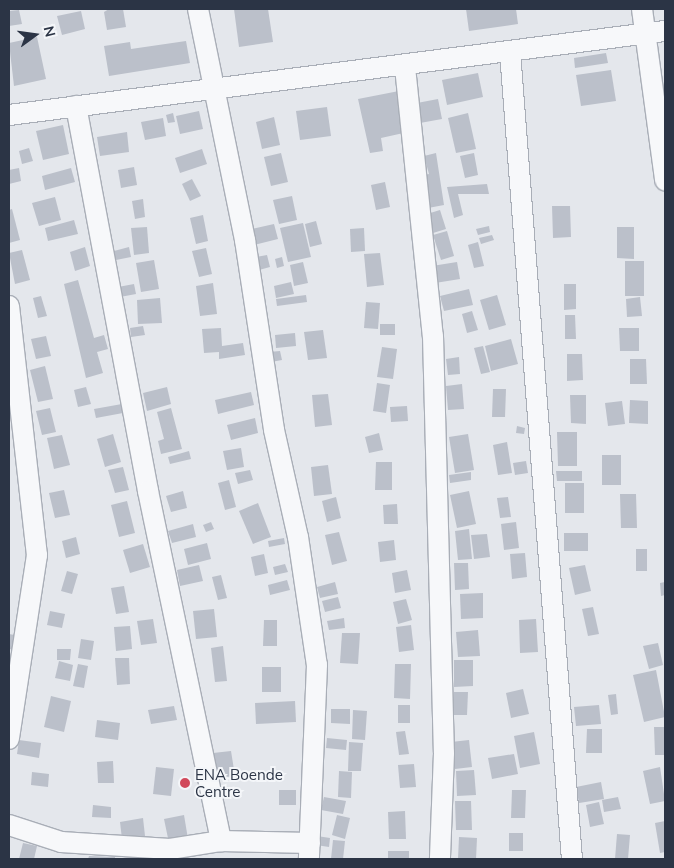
<!DOCTYPE html>
<style>
body{margin:0}
#map{position:relative;width:674px;height:868px;overflow:hidden;background:#e4e7ec;font-family:Mulish,sans-serif}
div>[style]{position:absolute}
[style*='--x']{left:calc(var(--x)*1px);top:calc(var(--y)*1px);width:calc(var(--w)*1px);rotate:calc(var(--a)*1deg)}
.building>*{inset:0;background:#bbc0ca}
.roads{filter:drop-shadow(1px 0 #a9aeb7) drop-shadow(-1px 0 #a9aeb7) drop-shadow(0 1px #a9aeb7) drop-shadow(0 -1px #a9aeb7)}
.minor>*{height:20px;margin:-10px;padding:0 10px;transform-origin:10px;border-radius:10px;background:#f7f8fa}
.dots>*{width:14px;height:14px;translate:-50% -50%;box-sizing:border-box;border:2px solid #f4f6f9;border-radius:50%}
span{translate:-50% -50%;white-space:nowrap;text-align:center;line-height:1.15;-webkit-text-stroke:4px #f4f6f9;paint-order:stroke}
.poi-label{font-size:15px;color:#2b3445}
.left{translate:0 -50%;text-align:left}
.frame{position:absolute;inset:0;border:10px solid #2b3445;pointer-events:none}
.north{position:absolute;left:10px;top:10px;width:50px;height:50px;-webkit-text-stroke:4px #f4f6f9;paint-order:stroke;rotate:76deg;font-size:14px;font-weight:700;line-height:20px;text-align:center;color:#2b3445}
.north::after{content:'';display:block;margin:auto;width:18px;height:22px;background:#2b3445;clip-path:polygon(50% 0,100% 100%,50% 72%,0 100%)}
</style>
<div id="map">
<div class="building">
<div style="clip-path:polygon(109px 9px,123px 9px,126px 27px,107px 30px,104px 12px)"></div>
<div style="clip-path:polygon(234px 9px,268px 9px,273px 42px,239px 47px)"></div>
<div style="clip-path:polygon(466px 9px,516px 9px,518px 24px,469px 31px)"></div>
<div style="clip-path:polygon(19px 10px,22px 24px,9px 26px,9px 11px)"></div>
<div style="clip-path:polygon(81px 11px,85px 29px,62px 35px,57px 16px)"></div>
<div style="clip-path:polygon(37px 37px,46px 79px,14px 86px,9px 43px)"></div>
<div style="clip-path:polygon(186px 41px,190px 63px,109px 76px,104px 46px,130px 42px,131px 49px)"></div>
<div style="clip-path:polygon(606px 53px,608px 63px,575px 68px,574px 58px)"></div>
<div style="clip-path:polygon(611px 70px,616px 101px,581px 106px,576px 75px)"></div>
<div style="clip-path:polygon(478px 73px,483px 97px,447px 105px,442px 80px)"></div>
<div style="clip-path:polygon(399px 91px,408px 132px,381px 138px,383px 151px,370px 153px,358px 99px)"></div>
<div style="clip-path:polygon(438px 99px,442px 119px,420px 123px,417px 103px)"></div>
<div style="clip-path:polygon(327px 107px,331px 136px,300px 140px,296px 111px)"></div>
<div style="clip-path:polygon(199px 111px,203px 129px,180px 134px,176px 116px)"></div>
<div style="clip-path:polygon(173px 113px,175px 122px,168px 123px,166px 115px)"></div>
<div style="clip-path:polygon(468px 113px,476px 149px,456px 153px,448px 118px)"></div>
<div style="clip-path:polygon(274px 117px,280px 145px,262px 149px,256px 122px)"></div>
<div style="clip-path:polygon(163px 118px,166px 136px,145px 140px,141px 122px)"></div>
<div style="clip-path:polygon(63px 125px,69px 154px,43px 160px,36px 131px)"></div>
<div style="clip-path:polygon(127px 132px,129px 152px,100px 156px,97px 137px)"></div>
<div style="clip-path:polygon(29px 148px,33px 161px,22px 164px,19px 151px)"></div>
<div style="clip-path:polygon(202px 149px,207px 164px,180px 173px,175px 158px)"></div>
<div style="clip-path:polygon(281px 153px,288px 182px,271px 186px,264px 157px)"></div>
<div style="clip-path:polygon(436px 153px,444px 205px,428px 208px,420px 176px,429px 174px,424px 156px)"></div>
<div style="clip-path:polygon(474px 153px,478px 175px,465px 178px,460px 156px)"></div>
<div style="clip-path:polygon(134px 167px,137px 185px,121px 188px,118px 170px)"></div>
<div style="clip-path:polygon(19px 168px,21px 181px,9px 184px,9px 170px)"></div>
<div style="clip-path:polygon(71px 168px,75px 182px,45px 190px,42px 176px)"></div>
<div style="clip-path:polygon(192px 179px,201px 196px,190px 201px,182px 184px)"></div>
<div style="clip-path:polygon(385px 182px,390px 207px,376px 210px,371px 185px)"></div>
<div style="clip-path:polygon(487px 184px,489px 194px,458px 194px,463px 215px,454px 218px,447px 187px)"></div>
<div style="clip-path:polygon(292px 196px,297px 220px,279px 224px,273px 200px)"></div>
<div style="clip-path:polygon(55px 197px,61px 220px,39px 226px,32px 203px)"></div>
<div style="clip-path:polygon(143px 199px,145px 217px,135px 219px,132px 201px)"></div>
<div style="clip-path:polygon(552px 206px,570px 206px,571px 237px,553px 238px)"></div>
<div style="clip-path:polygon(12px 209px,20px 240px,9px 243px,9px 210px)"></div>
<div style="clip-path:polygon(440px 210px,446px 229px,433px 233px,427px 214px)"></div>
<div style="clip-path:polygon(203px 215px,208px 241px,196px 244px,190px 218px)"></div>
<div style="clip-path:polygon(74px 220px,78px 234px,48px 241px,45px 228px)"></div>
<div style="clip-path:polygon(316px 221px,322px 244px,310px 247px,305px 224px)"></div>
<div style="clip-path:polygon(303px 223px,311px 257px,288px 262px,280px 228px)"></div>
<div style="clip-path:polygon(274px 224px,278px 239px,250px 246px,247px 230px)"></div>
<div style="clip-path:polygon(489px 226px,490px 232px,478px 235px,476px 229px)"></div>
<div style="clip-path:polygon(147px 227px,149px 253px,134px 255px,131px 228px)"></div>
<div style="clip-path:polygon(617px 227px,634px 227px,634px 259px,617px 258px)"></div>
<div style="clip-path:polygon(364px 228px,365px 251px,351px 252px,350px 229px)"></div>
<div style="clip-path:polygon(447px 231px,454px 256px,441px 260px,433px 235px)"></div>
<div style="clip-path:polygon(492px 235px,494px 240px,481px 244px,479px 238px)"></div>
<div style="clip-path:polygon(478px 242px,484px 266px,474px 268px,468px 245px)"></div>
<div style="clip-path:polygon(85px 247px,90px 266px,75px 271px,70px 252px)"></div>
<div style="clip-path:polygon(129px 247px,131px 257px,116px 260px,114px 251px)"></div>
<div style="clip-path:polygon(206px 248px,212px 274px,199px 277px,192px 251px)"></div>
<div style="clip-path:polygon(22px 250px,30px 280px,15px 284px,9px 253px)"></div>
<div style="clip-path:polygon(380px 253px,384px 285px,367px 287px,364px 254px)"></div>
<div style="clip-path:polygon(267px 255px,270px 267px,259px 270px,256px 257px)"></div>
<div style="clip-path:polygon(282px 257px,284px 266px,277px 268px,275px 259px)"></div>
<div style="clip-path:polygon(154px 260px,159px 289px,141px 292px,136px 263px)"></div>
<div style="clip-path:polygon(625px 261px,644px 261px,644px 296px,625px 296px)"></div>
<div style="clip-path:polygon(303px 262px,308px 283px,294px 286px,290px 265px)"></div>
<div style="clip-path:polygon(457px 262px,460px 279px,435px 283px,432px 266px)"></div>
<div style="clip-path:polygon(78px 280px,94px 338px,104px 335px,108px 349px,97px 352px,103px 373px,86px 378px,64px 284px)"></div>
<div style="clip-path:polygon(291px 282px,294px 294px,276px 298px,274px 286px)"></div>
<div style="clip-path:polygon(213px 283px,217px 314px,200px 316px,196px 286px)"></div>
<div style="clip-path:polygon(134px 284px,136px 294px,120px 297px,118px 287px)"></div>
<div style="clip-path:polygon(564px 284px,576px 284px,576px 309px,564px 310px)"></div>
<div style="clip-path:polygon(469px 289px,473px 305px,444px 311px,440px 296px)"></div>
<div style="clip-path:polygon(306px 295px,307px 302px,277px 306px,276px 299px)"></div>
<div style="clip-path:polygon(497px 295px,506px 325px,489px 330px,480px 300px)"></div>
<div style="clip-path:polygon(41px 296px,47px 316px,38px 318px,33px 298px)"></div>
<div style="clip-path:polygon(640px 297px,642px 316px,627px 317px,626px 299px)"></div>
<div style="clip-path:polygon(160px 298px,162px 323px,138px 324px,137px 300px)"></div>
<div style="clip-path:polygon(366px 302px,380px 303px,378px 329px,364px 328px)"></div>
<div style="clip-path:polygon(472px 311px,478px 330px,467px 333px,462px 314px)"></div>
<div style="clip-path:polygon(565px 315px,575px 315px,576px 339px,565px 339px)"></div>
<div style="clip-path:polygon(380px 324px,395px 324px,395px 335px,380px 335px)"></div>
<div style="clip-path:polygon(143px 326px,145px 335px,131px 337px,130px 328px)"></div>
<div style="clip-path:polygon(221px 328px,222px 346px,243px 343px,245px 355px,219px 359px,219px 352px,204px 353px,202px 329px)"></div>
<div style="clip-path:polygon(619px 328px,639px 328px,639px 351px,620px 351px)"></div>
<div style="clip-path:polygon(323px 330px,327px 358px,308px 360px,304px 332px)"></div>
<div style="clip-path:polygon(295px 333px,296px 346px,276px 348px,275px 335px)"></div>
<div style="clip-path:polygon(46px 336px,51px 356px,36px 359px,31px 339px)"></div>
<div style="clip-path:polygon(511px 339px,518px 364px,491px 371px,485px 346px)"></div>
<div style="clip-path:polygon(483px 346px,490px 372px,481px 374px,474px 348px)"></div>
<div style="clip-path:polygon(382px 347px,397px 349px,393px 379px,377px 377px)"></div>
<div style="clip-path:polygon(280px 351px,282px 360px,271px 362px,269px 352px)"></div>
<div style="clip-path:polygon(567px 354px,582px 354px,583px 380px,567px 381px)"></div>
<div style="clip-path:polygon(459px 357px,460px 374px,448px 375px,446px 359px)"></div>
<div style="clip-path:polygon(630px 359px,646px 359px,647px 384px,630px 384px)"></div>
<div style="clip-path:polygon(45px 366px,53px 399px,38px 402px,30px 370px)"></div>
<div style="clip-path:polygon(377px 383px,390px 385px,386px 413px,373px 411px)"></div>
<div style="clip-path:polygon(462px 384px,464px 409px,448px 410px,446px 386px)"></div>
<div style="clip-path:polygon(86px 387px,91px 404px,78px 407px,74px 390px)"></div>
<div style="clip-path:polygon(167px 387px,171px 404px,147px 411px,143px 393px)"></div>
<div style="clip-path:polygon(493px 389px,506px 389px,505px 417px,492px 417px)"></div>
<div style="clip-path:polygon(251px 392px,254px 405px,218px 414px,215px 400px)"></div>
<div style="clip-path:polygon(328px 394px,332px 425px,315px 427px,312px 395px)"></div>
<div style="clip-path:polygon(570px 395px,586px 395px,586px 424px,571px 423px)"></div>
<div style="clip-path:polygon(630px 400px,648px 401px,648px 424px,629px 423px)"></div>
<div style="clip-path:polygon(622px 401px,625px 424px,608px 426px,605px 403px)"></div>
<div style="clip-path:polygon(122px 404px,123px 413px,96px 418px,94px 409px)"></div>
<div style="clip-path:polygon(407px 406px,408px 421px,391px 422px,390px 407px)"></div>
<div style="clip-path:polygon(50px 408px,56px 432px,42px 435px,36px 411px)"></div>
<div style="clip-path:polygon(171px 408px,182px 449px,161px 454px,158px 441px,164px 439px,157px 412px)"></div>
<div style="clip-path:polygon(255px 418px,258px 433px,231px 440px,227px 425px)"></div>
<div style="clip-path:polygon(517px 426px,525px 428px,524px 434px,516px 433px)"></div>
<div style="clip-path:polygon(557px 432px,577px 432px,577px 466px,558px 466px)"></div>
<div style="clip-path:polygon(379px 433px,383px 450px,369px 453px,365px 437px)"></div>
<div style="clip-path:polygon(113px 434px,121px 462px,105px 467px,97px 439px)"></div>
<div style="clip-path:polygon(468px 434px,474px 470px,455px 473px,449px 437px)"></div>
<div style="clip-path:polygon(62px 435px,70px 465px,54px 469px,47px 438px)"></div>
<div style="clip-path:polygon(507px 442px,512px 473px,498px 475px,493px 445px)"></div>
<div style="clip-path:polygon(241px 448px,244px 467px,227px 470px,223px 451px)"></div>
<div style="clip-path:polygon(189px 451px,191px 459px,170px 464px,168px 457px)"></div>
<div style="clip-path:polygon(602px 455px,621px 455px,621px 485px,602px 485px)"></div>
<div style="clip-path:polygon(526px 461px,528px 473px,515px 475px,513px 463px)"></div>
<div style="clip-path:polygon(376px 462px,392px 462px,392px 490px,375px 490px)"></div>
<div style="clip-path:polygon(328px 465px,332px 494px,314px 496px,311px 467px)"></div>
<div style="clip-path:polygon(123px 467px,129px 490px,115px 493px,108px 470px)"></div>
<div style="clip-path:polygon(250px 470px,253px 480px,238px 484px,235px 473px)"></div>
<div style="clip-path:polygon(556px 471px,582px 471px,582px 481px,557px 481px)"></div>
<div style="clip-path:polygon(471px 472px,471px 480px,450px 483px,449px 475px)"></div>
<div style="clip-path:polygon(229px 480px,236px 507px,225px 510px,218px 483px)"></div>
<div style="clip-path:polygon(565px 483px,584px 483px,584px 513px,565px 513px)"></div>
<div style="clip-path:polygon(64px 490px,70px 515px,55px 518px,49px 493px)"></div>
<div style="clip-path:polygon(183px 491px,187px 508px,171px 512px,166px 496px)"></div>
<div style="clip-path:polygon(469px 491px,476px 524px,457px 528px,450px 495px)"></div>
<div style="clip-path:polygon(620px 494px,636px 494px,637px 528px,621px 528px)"></div>
<div style="clip-path:polygon(336px 497px,341px 518px,327px 522px,322px 501px)"></div>
<div style="clip-path:polygon(508px 497px,511px 517px,500px 518px,497px 498px)"></div>
<div style="clip-path:polygon(127px 501px,135px 533px,119px 537px,111px 505px)"></div>
<div style="clip-path:polygon(258px 503px,271px 537px,253px 544px,239px 511px)"></div>
<div style="clip-path:polygon(397px 504px,398px 524px,384px 524px,383px 505px)"></div>
<div style="clip-path:polygon(211px 522px,214px 529px,206px 532px,203px 525px)"></div>
<div style="clip-path:polygon(516px 522px,519px 548px,504px 550px,501px 524px)"></div>
<div style="clip-path:polygon(193px 524px,196px 537px,172px 543px,168px 531px)"></div>
<div style="clip-path:polygon(469px 529px,472px 559px,458px 560px,455px 531px)"></div>
<div style="clip-path:polygon(339px 532px,347px 561px,332px 565px,325px 535px)"></div>
<div style="clip-path:polygon(564px 533px,588px 533px,588px 551px,564px 551px)"></div>
<div style="clip-path:polygon(487px 534px,490px 557px,474px 559px,471px 535px)"></div>
<div style="clip-path:polygon(76px 537px,80px 554px,66px 558px,62px 541px)"></div>
<div style="clip-path:polygon(284px 538px,285px 544px,269px 547px,268px 541px)"></div>
<div style="clip-path:polygon(394px 540px,396px 560px,380px 562px,378px 542px)"></div>
<div style="clip-path:polygon(207px 543px,211px 559px,188px 565px,184px 549px)"></div>
<div style="clip-path:polygon(143px 544px,150px 567px,130px 573px,123px 550px)"></div>
<div style="clip-path:polygon(636px 549px,647px 549px,647px 571px,636px 571px)"></div>
<div style="clip-path:polygon(525px 553px,527px 577px,512px 579px,510px 554px)"></div>
<div style="clip-path:polygon(264px 554px,268px 573px,255px 576px,251px 557px)"></div>
<div style="clip-path:polygon(454px 563px,468px 563px,469px 589px,455px 590px)"></div>
<div style="clip-path:polygon(285px 564px,288px 572px,275px 575px,273px 567px)"></div>
<div style="clip-path:polygon(199px 565px,203px 581px,180px 586px,177px 570px)"></div>
<div style="clip-path:polygon(585px 565px,591px 591px,575px 595px,569px 568px)"></div>
<div style="clip-path:polygon(407px 570px,411px 590px,395px 593px,392px 573px)"></div>
<div style="clip-path:polygon(67px 571px,78px 574px,72px 594px,61px 591px)"></div>
<div style="clip-path:polygon(221px 575px,227px 598px,218px 600px,212px 577px)"></div>
<div style="clip-path:polygon(287px 580px,290px 590px,270px 595px,268px 585px)"></div>
<div style="clip-path:polygon(335px 582px,338px 594px,320px 598px,317px 587px)"></div>
<div style="clip-path:polygon(665px 582px,665px 595px,661px 596px,660px 583px)"></div>
<div style="clip-path:polygon(124px 586px,129px 612px,116px 614px,111px 588px)"></div>
<div style="clip-path:polygon(483px 593px,483px 618px,461px 619px,460px 594px)"></div>
<div style="clip-path:polygon(338px 597px,341px 608px,325px 612px,322px 601px)"></div>
<div style="clip-path:polygon(406px 599px,412px 620px,398px 624px,393px 602px)"></div>
<div style="clip-path:polygon(593px 607px,599px 634px,588px 636px,582px 609px)"></div>
<div style="clip-path:polygon(214px 609px,217px 637px,196px 639px,193px 611px)"></div>
<div style="clip-path:polygon(50px 611px,65px 614px,62px 628px,47px 625px)"></div>
<div style="clip-path:polygon(344px 618px,345px 628px,329px 630px,327px 621px)"></div>
<div style="clip-path:polygon(153px 619px,157px 643px,141px 645px,137px 621px)"></div>
<div style="clip-path:polygon(536px 619px,538px 652px,520px 653px,519px 620px)"></div>
<div style="clip-path:polygon(264px 620px,277px 620px,277px 646px,263px 646px)"></div>
<div style="clip-path:polygon(411px 625px,414px 650px,399px 652px,396px 627px)"></div>
<div style="clip-path:polygon(130px 626px,132px 649px,116px 651px,114px 627px)"></div>
<div style="clip-path:polygon(478px 630px,480px 656px,458px 657px,456px 632px)"></div>
<div style="clip-path:polygon(342px 633px,360px 633px,358px 664px,340px 663px)"></div>
<div style="clip-path:polygon(9px 634px,20px 636px,17px 650px,9px 649px)"></div>
<div style="clip-path:polygon(81px 639px,94px 641px,91px 660px,78px 658px)"></div>
<div style="clip-path:polygon(658px 643px,663px 665px,649px 669px,643px 646px)"></div>
<div style="clip-path:polygon(223px 646px,227px 681px,215px 682px,211px 648px)"></div>
<div style="clip-path:polygon(57px 649px,71px 649px,70px 660px,57px 660px)"></div>
<div style="clip-path:polygon(115px 658px,129px 658px,130px 684px,117px 685px)"></div>
<div style="clip-path:polygon(454px 660px,473px 660px,473px 686px,454px 687px)"></div>
<div style="clip-path:polygon(59px 661px,73px 665px,70px 681px,55px 678px)"></div>
<div style="clip-path:polygon(78px 664px,88px 666px,84px 688px,73px 686px)"></div>
<div style="clip-path:polygon(395px 664px,411px 664px,410px 699px,394px 698px)"></div>
<div style="clip-path:polygon(262px 667px,281px 667px,281px 692px,262px 692px)"></div>
<div style="clip-path:polygon(656px 670px,665px 717px,644px 722px,633px 675px)"></div>
<div style="clip-path:polygon(523px 689px,529px 714px,511px 718px,506px 693px)"></div>
<div style="clip-path:polygon(454px 692px,468px 692px,467px 715px,454px 715px)"></div>
<div style="clip-path:polygon(616px 694px,618px 714px,611px 715px,608px 695px)"></div>
<div style="clip-path:polygon(51px 696px,71px 701px,64px 732px,44px 727px)"></div>
<div style="clip-path:polygon(295px 701px,296px 722px,256px 724px,255px 703px)"></div>
<div style="clip-path:polygon(398px 705px,410px 705px,410px 723px,398px 723px)"></div>
<div style="clip-path:polygon(599px 705px,601px 724px,576px 726px,574px 707px)"></div>
<div style="clip-path:polygon(174px 706px,177px 720px,151px 724px,148px 710px)"></div>
<div style="clip-path:polygon(331px 709px,350px 709px,350px 724px,331px 723px)"></div>
<div style="clip-path:polygon(353px 710px,367px 711px,365px 740px,352px 739px)"></div>
<div style="clip-path:polygon(97px 720px,120px 723px,118px 740px,95px 737px)"></div>
<div style="clip-path:polygon(654px 727px,665px 727px,665px 755px,655px 755px)"></div>
<div style="clip-path:polygon(587px 729px,602px 729px,602px 753px,586px 753px)"></div>
<div style="clip-path:polygon(405px 731px,409px 754px,399px 755px,396px 732px)"></div>
<div style="clip-path:polygon(534px 732px,540px 764px,520px 768px,514px 736px)"></div>
<div style="clip-path:polygon(327px 738px,347px 740px,346px 750px,326px 748px)"></div>
<div style="clip-path:polygon(19px 740px,41px 743px,39px 758px,17px 754px)"></div>
<div style="clip-path:polygon(469px 740px,472px 767px,455px 769px,451px 742px)"></div>
<div style="clip-path:polygon(349px 742px,363px 743px,361px 771px,348px 771px)"></div>
<div style="clip-path:polygon(231px 751px,235px 776px,217px 778px,213px 753px)"></div>
<div style="clip-path:polygon(514px 754px,518px 774px,492px 779px,488px 758px)"></div>
<div style="clip-path:polygon(113px 761px,114px 783px,98px 783px,97px 762px)"></div>
<div style="clip-path:polygon(414px 764px,416px 787px,400px 788px,398px 765px)"></div>
<div style="clip-path:polygon(156px 767px,174px 769px,171px 796px,153px 794px)"></div>
<div style="clip-path:polygon(660px 767px,665px 801px,650px 804px,643px 771px)"></div>
<div style="clip-path:polygon(474px 770px,476px 795px,457px 796px,456px 771px)"></div>
<div style="clip-path:polygon(339px 771px,352px 772px,351px 798px,338px 797px)"></div>
<div style="clip-path:polygon(32px 772px,49px 774px,48px 787px,31px 785px)"></div>
<div style="clip-path:polygon(601px 782px,604px 799px,579px 803px,576px 787px)"></div>
<div style="clip-path:polygon(279px 790px,296px 790px,296px 805px,279px 805px)"></div>
<div style="clip-path:polygon(512px 790px,526px 790px,525px 818px,511px 818px)"></div>
<div style="clip-path:polygon(324px 797px,346px 801px,343px 814px,321px 810px)"></div>
<div style="clip-path:polygon(618px 797px,621px 809px,604px 812px,602px 800px)"></div>
<div style="clip-path:polygon(455px 801px,471px 801px,472px 830px,456px 830px)"></div>
<div style="clip-path:polygon(599px 802px,604px 824px,590px 827px,586px 805px)"></div>
<div style="clip-path:polygon(93px 805px,111px 807px,111px 818px,92px 817px)"></div>
<div style="clip-path:polygon(405px 811px,406px 839px,389px 839px,388px 812px)"></div>
<div style="clip-path:polygon(184px 815px,188px 839px,169px 843px,164px 819px)"></div>
<div style="clip-path:polygon(337px 815px,350px 818px,345px 839px,332px 835px)"></div>
<div style="clip-path:polygon(143px 818px,145px 836px,122px 839px,120px 822px)"></div>
<div style="clip-path:polygon(665px 821px,665px 852px,660px 853px,655px 823px)"></div>
<div style="clip-path:polygon(509px 833px,523px 833px,523px 851px,509px 851px)"></div>
<div style="clip-path:polygon(617px 834px,630px 835px,628px 859px,615px 859px)"></div>
<div style="clip-path:polygon(317px 836px,330px 838px,329px 847px,316px 845px)"></div>
<div style="clip-path:polygon(459px 837px,477px 838px,476px 859px,458px 859px)"></div>
<div style="clip-path:polygon(333px 840px,345px 841px,343px 859px,331px 859px)"></div>
<div style="clip-path:polygon(23px 843px,37px 846px,34px 859px,19px 859px)"></div>
<div style="clip-path:polygon(388px 851px,409px 851px,409px 859px,388px 859px)"></div>
<div style="clip-path:polygon(89px 856px,115px 857px,115px 859px,88px 859px)"></div>
</div>
<div class="roads">
<div class="minor">
<div style="--x:198;--y:9;--w:236;--a:78.5"></div>
<div style="--x:245;--y:240;--w:192;--a:81.3"></div>
<div style="--x:274;--y:430;--w:110;--a:77.4"></div>
<div style="--x:298;--y:537;--w:129;--a:81.6"></div>
<div style="--x:317;--y:665;--w:194;--a:92.4"></div>
<div style="--x:642;--y:9;--w:173;--a:82.3"></div>
<div style="--x:510;--y:52;--w:809;--a:85.61"></div>
<div style="--x:405;--y:67;--w:270;--a:84.1"></div>
<div style="--x:433;--y:336;--w:417;--a:88.5"></div>
<div style="--x:444;--y:753;--w:106;--a:92.2"></div>
<div style="--x:76;--y:106;--w:392;--a:79.4"></div>
<div style="--x:148;--y:491;--w:358;--a:78.2"></div>
<div style="--x:221;--y:841;--w:89;--a:1.3"></div>
<div style="--x:9;--y:115;--w:661;--a:-7.3"></div>
<div style="--x:9;--y:306;--w:251;--a:83.6"></div>
<div style="--x:37;--y:555;--w:186;--a:98.7"></div>
<div style="--x:9;--y:825;--w:55;--a:18.1"></div>
<div style="--x:61;--y:842;--w:109;--a:3.7"></div>
<div style="--x:170;--y:849;--w:52;--a:-8.9"></div>
</div>
</div>
<div class="dots">
<div style="left:185px;top:783px;background:#d1495b"></div>
</div>
<div class="poi-label">
<span class="left" style="left:195px;top:783px">ENA Boende<br>Centre</span>
</div>
<div class="frame"></div>
<div class="north">N</div>
</div>
